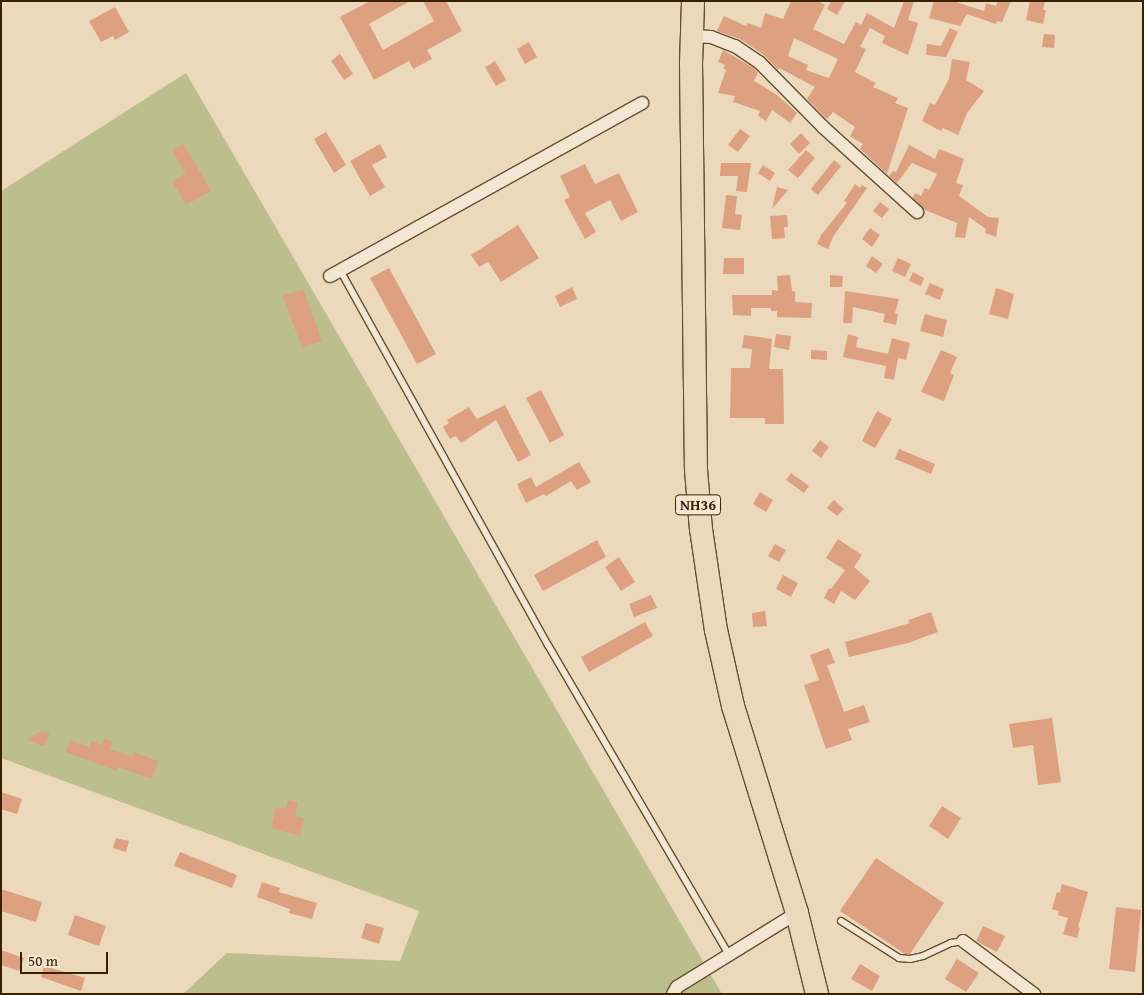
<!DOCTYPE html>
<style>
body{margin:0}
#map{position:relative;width:1144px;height:995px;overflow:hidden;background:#ecd9bc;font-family:"Gentium Book Plus",serif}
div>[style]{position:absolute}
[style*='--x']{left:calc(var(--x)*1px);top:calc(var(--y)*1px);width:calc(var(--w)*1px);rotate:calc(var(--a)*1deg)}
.green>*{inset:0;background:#bcbe8d}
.building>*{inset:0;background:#dda080}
.roads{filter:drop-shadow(1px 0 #645030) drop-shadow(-1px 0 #645030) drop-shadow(0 1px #645030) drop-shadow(0 -1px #645030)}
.lane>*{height:6px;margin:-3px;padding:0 3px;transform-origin:3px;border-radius:3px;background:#f3e6d3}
.street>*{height:12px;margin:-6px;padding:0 6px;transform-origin:6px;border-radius:6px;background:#f3e6d3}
.highway>*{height:22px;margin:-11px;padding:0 11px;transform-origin:11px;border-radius:11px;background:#ecd9bc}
span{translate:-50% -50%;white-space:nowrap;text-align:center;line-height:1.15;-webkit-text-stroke:4.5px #f3e6d3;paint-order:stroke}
.shield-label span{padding:1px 4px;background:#f3e6d3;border:1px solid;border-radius:4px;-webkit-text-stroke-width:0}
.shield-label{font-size:15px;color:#372201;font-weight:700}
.frame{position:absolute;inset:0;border:2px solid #372201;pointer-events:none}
.scale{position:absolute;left:20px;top:952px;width:88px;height:22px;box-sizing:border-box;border:2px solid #372201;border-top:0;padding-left:6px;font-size:15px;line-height:18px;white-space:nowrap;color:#372201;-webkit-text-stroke:4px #f3e6d3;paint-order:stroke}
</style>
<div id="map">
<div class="green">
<div style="clip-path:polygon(186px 73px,722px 994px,183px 994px,227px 953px,400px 961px,419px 911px,1px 758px,1px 191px)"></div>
</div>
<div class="building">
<div style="clip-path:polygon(370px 1px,410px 1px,369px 24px,383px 50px,434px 21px,423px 1px,446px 1px,462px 31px,427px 50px,432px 59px,413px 69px,409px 61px,374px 80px,340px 17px)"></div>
<div style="clip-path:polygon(evenodd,791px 1px,818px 1px,825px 5px,813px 29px,844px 44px,856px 22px,861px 25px,867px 13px,894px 28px,904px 1px,914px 1px,908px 20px,918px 23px,908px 55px,882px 43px,885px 36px,870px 28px,860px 47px,866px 49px,855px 72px,876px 83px,873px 87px,898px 98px,895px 103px,908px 108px,887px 174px,860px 149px,863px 144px,850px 136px,855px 127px,833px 112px,827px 119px,807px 99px,815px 87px,779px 68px,778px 70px,764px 55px,740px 39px,717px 31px,724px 16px,746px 26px,748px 23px,761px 28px,765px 13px,783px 19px,791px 1px,794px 38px,838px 59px,829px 78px,806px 70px,808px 65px,788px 56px,794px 38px)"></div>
<div style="clip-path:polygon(831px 1px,845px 1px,837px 15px,827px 9px)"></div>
<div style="clip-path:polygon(934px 1px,953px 1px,984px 11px,986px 3px,996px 6px,998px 1px,1011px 1px,1002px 22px,997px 21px,996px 24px,967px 14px,960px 26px,929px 18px)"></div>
<div style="clip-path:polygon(1030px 1px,1045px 1px,1043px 10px,1046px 10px,1043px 24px,1026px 20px)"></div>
<div style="clip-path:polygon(115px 7px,129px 32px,115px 40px,113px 36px,101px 42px,89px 21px)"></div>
<div style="clip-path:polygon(950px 28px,958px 32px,946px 57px,926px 55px,927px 44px,941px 46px)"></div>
<div style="clip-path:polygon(1044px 34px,1055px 35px,1054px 48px,1042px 47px)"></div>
<div style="clip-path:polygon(529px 42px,537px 57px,525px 64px,517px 49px)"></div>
<div style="clip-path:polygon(723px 50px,754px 68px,758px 73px,754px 81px,777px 95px,797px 113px,790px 123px,772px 110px,766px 121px,758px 116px,760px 111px,733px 102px,735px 96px,718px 93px,726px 70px,723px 68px,725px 65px,718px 62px)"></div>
<div style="clip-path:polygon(340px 54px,353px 74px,344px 80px,331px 61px)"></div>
<div style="clip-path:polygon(952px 59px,970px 62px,966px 80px,984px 91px,967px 113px,958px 135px,943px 128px,941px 131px,922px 121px,930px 103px,935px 105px,949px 79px)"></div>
<div style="clip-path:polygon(495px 61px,506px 80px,496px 86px,485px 67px)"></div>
<div style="clip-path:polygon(740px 129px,750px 136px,738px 152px,728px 145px)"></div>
<div style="clip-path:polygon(326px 132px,346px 165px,334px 173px,314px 139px)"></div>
<div style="clip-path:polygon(801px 133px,810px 143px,799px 154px,790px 144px)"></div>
<div style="clip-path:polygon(184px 144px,211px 191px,186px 205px,172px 181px,186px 174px,172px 150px)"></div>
<div style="clip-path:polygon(380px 144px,387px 157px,372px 165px,385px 187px,370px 196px,350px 161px)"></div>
<div style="clip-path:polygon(909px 145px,935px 159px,939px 149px,964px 159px,956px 183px,963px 185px,959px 196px,988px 217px,999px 218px,996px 237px,985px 233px,986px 229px,969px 217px,965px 238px,955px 237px,957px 223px,925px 210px,913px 198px,915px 193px,921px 196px,925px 188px,929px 190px,937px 174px,912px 163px,897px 183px,889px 176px,893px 171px,896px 172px)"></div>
<div style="clip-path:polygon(806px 150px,815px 158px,798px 178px,788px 170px)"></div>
<div style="clip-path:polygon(834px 160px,841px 166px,818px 195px,811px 189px)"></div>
<div style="clip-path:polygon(721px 163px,751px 163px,747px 192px,736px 191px,738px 176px,720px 176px)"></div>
<div style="clip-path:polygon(585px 164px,595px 184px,619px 173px,638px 212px,621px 221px,610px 200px,585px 213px,596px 232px,585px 239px,564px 200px,570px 197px,560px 176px)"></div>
<div style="clip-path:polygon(763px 165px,775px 173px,770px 181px,758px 173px)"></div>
<div style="clip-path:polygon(855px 184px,860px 188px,862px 185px,867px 188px,833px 237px,828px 249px,817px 244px,821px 235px,847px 203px,844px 201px)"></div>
<div style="clip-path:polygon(777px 187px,788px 190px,772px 209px)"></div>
<div style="clip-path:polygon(726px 195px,737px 196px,735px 214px,742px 215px,740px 230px,722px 228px)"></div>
<div style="clip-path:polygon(880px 202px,889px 209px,882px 218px,873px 211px)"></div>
<div style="clip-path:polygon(787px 215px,788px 227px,784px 227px,785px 238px,772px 239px,770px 216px)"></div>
<div style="clip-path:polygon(518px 225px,539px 258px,501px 282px,488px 262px,479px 267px,471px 255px)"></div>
<div style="clip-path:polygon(870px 228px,880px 235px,872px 247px,862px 239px)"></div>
<div style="clip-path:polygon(872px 256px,883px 264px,876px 273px,866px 266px)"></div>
<div style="clip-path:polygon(724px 258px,744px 258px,744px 274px,723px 274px)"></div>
<div style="clip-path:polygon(898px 258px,911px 264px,905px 277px,892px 271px)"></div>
<div style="clip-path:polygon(389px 268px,436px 354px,417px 364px,370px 278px)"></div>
<div style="clip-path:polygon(913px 272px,924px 278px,921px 286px,909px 281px)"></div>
<div style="clip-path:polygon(790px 275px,792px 291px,795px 291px,795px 302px,812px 303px,811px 318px,777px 317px,777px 311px,771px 311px,771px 308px,751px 308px,751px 316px,733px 315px,732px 295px,772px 295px,772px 290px,778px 291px,777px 276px)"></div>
<div style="clip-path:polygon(830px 275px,843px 276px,842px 287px,830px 287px)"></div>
<div style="clip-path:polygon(930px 283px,944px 289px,940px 300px,925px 294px)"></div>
<div style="clip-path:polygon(572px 287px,577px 299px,560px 307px,555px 296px)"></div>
<div style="clip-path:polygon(996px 288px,1014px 294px,1008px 319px,989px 314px)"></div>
<div style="clip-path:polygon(303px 289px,322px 341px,302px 348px,283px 296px)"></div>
<div style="clip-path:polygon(845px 291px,899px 299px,895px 313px,898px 314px,896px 325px,883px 322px,885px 314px,853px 307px,852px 323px,843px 323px)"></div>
<div style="clip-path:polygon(925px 314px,947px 320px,943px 337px,920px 331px)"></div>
<div style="clip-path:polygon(776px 334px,791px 336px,789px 350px,774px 347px)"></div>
<div style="clip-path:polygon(848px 334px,858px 337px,856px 347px,888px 354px,892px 338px,910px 343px,906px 360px,898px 358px,894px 380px,884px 378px,886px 366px,843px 357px)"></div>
<div style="clip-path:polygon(744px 335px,772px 339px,769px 369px,783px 369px,784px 424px,765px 424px,765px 418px,730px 418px,731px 368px,750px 368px,752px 349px,742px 348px)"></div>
<div style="clip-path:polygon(811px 350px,827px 351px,827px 360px,811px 359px)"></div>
<div style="clip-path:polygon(941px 350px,957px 357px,950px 373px,954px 375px,944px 401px,921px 392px)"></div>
<div style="clip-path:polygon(541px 390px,564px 435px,550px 443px,526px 398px)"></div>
<div style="clip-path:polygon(505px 405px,531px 455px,518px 462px,496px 420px,461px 443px,456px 436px,450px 439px,443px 427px,449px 423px,447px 420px,469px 407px,477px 419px)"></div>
<div style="clip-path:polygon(877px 411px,892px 419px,875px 448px,862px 441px)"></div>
<div style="clip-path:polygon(820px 440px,829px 447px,821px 458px,812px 451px)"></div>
<div style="clip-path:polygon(899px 449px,935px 464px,931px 474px,895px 459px)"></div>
<div style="clip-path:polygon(579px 462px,591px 482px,577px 490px,571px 481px,546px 496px,544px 494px,526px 503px,517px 484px,531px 477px,536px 487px)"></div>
<div style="clip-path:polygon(791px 473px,809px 486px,804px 493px,786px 480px)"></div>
<div style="clip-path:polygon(760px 492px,773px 500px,766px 512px,753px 504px)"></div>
<div style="clip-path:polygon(834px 500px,844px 509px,837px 516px,827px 508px)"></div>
<div style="clip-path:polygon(838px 539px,862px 555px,854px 567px,870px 581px,855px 600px,841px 591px,834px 604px,824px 598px,829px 588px,831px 589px,845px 570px,826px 558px)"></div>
<div style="clip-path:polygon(597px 540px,606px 557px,543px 591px,534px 575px)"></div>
<div style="clip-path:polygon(775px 544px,786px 550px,779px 562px,768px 556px)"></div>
<div style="clip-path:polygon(619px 557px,635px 582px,621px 591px,605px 567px)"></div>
<div style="clip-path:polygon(783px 575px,798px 583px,791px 597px,776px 589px)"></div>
<div style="clip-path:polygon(651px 595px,657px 608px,634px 617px,629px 604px)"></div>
<div style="clip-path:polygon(765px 611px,767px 626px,753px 627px,752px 613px)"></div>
<div style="clip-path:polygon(931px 612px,938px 632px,908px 643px,849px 657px,845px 642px,910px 623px,908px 620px)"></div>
<div style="clip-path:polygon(645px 622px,653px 636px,589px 672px,581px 657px)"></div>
<div style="clip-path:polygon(829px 648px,835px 663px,827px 665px,844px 712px,864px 705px,870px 722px,848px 729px,852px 740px,826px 749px,804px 685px,819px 680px,810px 655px)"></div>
<div style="clip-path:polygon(1052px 718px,1061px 782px,1038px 785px,1033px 745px,1013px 748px,1009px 724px)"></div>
<div style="clip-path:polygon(39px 732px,50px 732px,44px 746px,26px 740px)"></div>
<div style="clip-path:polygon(104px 739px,113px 742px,110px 749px,132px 757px,134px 752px,158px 761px,152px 779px,118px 767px,117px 771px,66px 752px,70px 740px,89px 747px,91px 741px,102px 745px)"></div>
<div style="clip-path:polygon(1px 792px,22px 799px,17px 814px,1px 809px)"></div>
<div style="clip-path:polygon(288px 800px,298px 803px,295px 816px,304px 818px,300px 836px,271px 828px,276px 807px,286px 809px)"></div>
<div style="clip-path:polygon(942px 806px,961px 818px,948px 839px,929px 826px)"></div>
<div style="clip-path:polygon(116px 838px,129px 841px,126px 852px,113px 848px)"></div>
<div style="clip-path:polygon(180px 852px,237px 875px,232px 888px,174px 866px)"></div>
<div style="clip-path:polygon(876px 858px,944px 903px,910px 954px,905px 954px,840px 911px)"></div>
<div style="clip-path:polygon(262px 882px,280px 888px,279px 892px,317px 903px,312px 919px,289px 913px,290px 909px,257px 897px)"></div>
<div style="clip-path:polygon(1062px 884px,1088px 892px,1078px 927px,1080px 928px,1077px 938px,1063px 934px,1068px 918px,1058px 915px,1059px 911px,1052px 909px,1057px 892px,1060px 893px)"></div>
<div style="clip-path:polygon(1px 889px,42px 902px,36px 922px,1px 911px)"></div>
<div style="clip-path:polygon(1116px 907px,1141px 910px,1135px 972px,1109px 969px)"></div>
<div style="clip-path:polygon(75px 915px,106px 926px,99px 946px,68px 935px)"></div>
<div style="clip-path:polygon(366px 923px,384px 928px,379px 944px,361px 938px)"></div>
<div style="clip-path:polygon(983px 926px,1005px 936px,997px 952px,976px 941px)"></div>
<div style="clip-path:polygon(1px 950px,24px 958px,19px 971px,1px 965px)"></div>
<div style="clip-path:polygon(957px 959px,979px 973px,966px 992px,945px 979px)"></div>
<div style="clip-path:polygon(860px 964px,880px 976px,872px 991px,851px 979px)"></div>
<div style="clip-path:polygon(44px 966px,85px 978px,81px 991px,41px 977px)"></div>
</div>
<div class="roads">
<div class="lane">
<div style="--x:340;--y:270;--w:429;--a:61"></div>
<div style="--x:548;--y:645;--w:359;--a:59.7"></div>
<div style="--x:841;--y:921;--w:69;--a:32.5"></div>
<div style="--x:899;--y:958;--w:11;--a:5"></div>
<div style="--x:910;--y:959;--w:13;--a:-13"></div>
<div style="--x:923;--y:956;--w:31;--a:-25"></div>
<div style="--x:951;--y:943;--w:12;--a:-9"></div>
</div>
<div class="street">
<div style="--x:692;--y:36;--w:19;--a:3"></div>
<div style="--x:711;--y:37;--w:26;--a:21"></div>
<div style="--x:735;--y:46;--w:29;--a:34"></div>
<div style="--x:759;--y:62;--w:91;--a:45.4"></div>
<div style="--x:823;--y:127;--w:127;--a:42.1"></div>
<div style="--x:330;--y:276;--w:357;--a:-29"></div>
<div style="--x:963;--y:941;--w:89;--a:36.7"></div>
<div style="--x:673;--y:994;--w:8;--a:-60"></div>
<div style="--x:677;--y:987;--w:141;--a:-31.7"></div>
</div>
<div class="highway">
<div style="--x:693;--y:1;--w:62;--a:91.8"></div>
<div style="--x:691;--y:63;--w:407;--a:89.3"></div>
<div style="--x:696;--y:470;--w:59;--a:85.2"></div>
<div style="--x:701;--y:529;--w:102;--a:81.6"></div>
<div style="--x:716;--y:630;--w:78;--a:77.4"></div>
<div style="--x:733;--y:706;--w:217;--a:72.8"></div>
<div style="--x:797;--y:913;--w:83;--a:76.1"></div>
</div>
</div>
<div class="shield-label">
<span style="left:698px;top:505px">NH36</span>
</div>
<div class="frame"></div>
<div class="scale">50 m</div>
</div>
